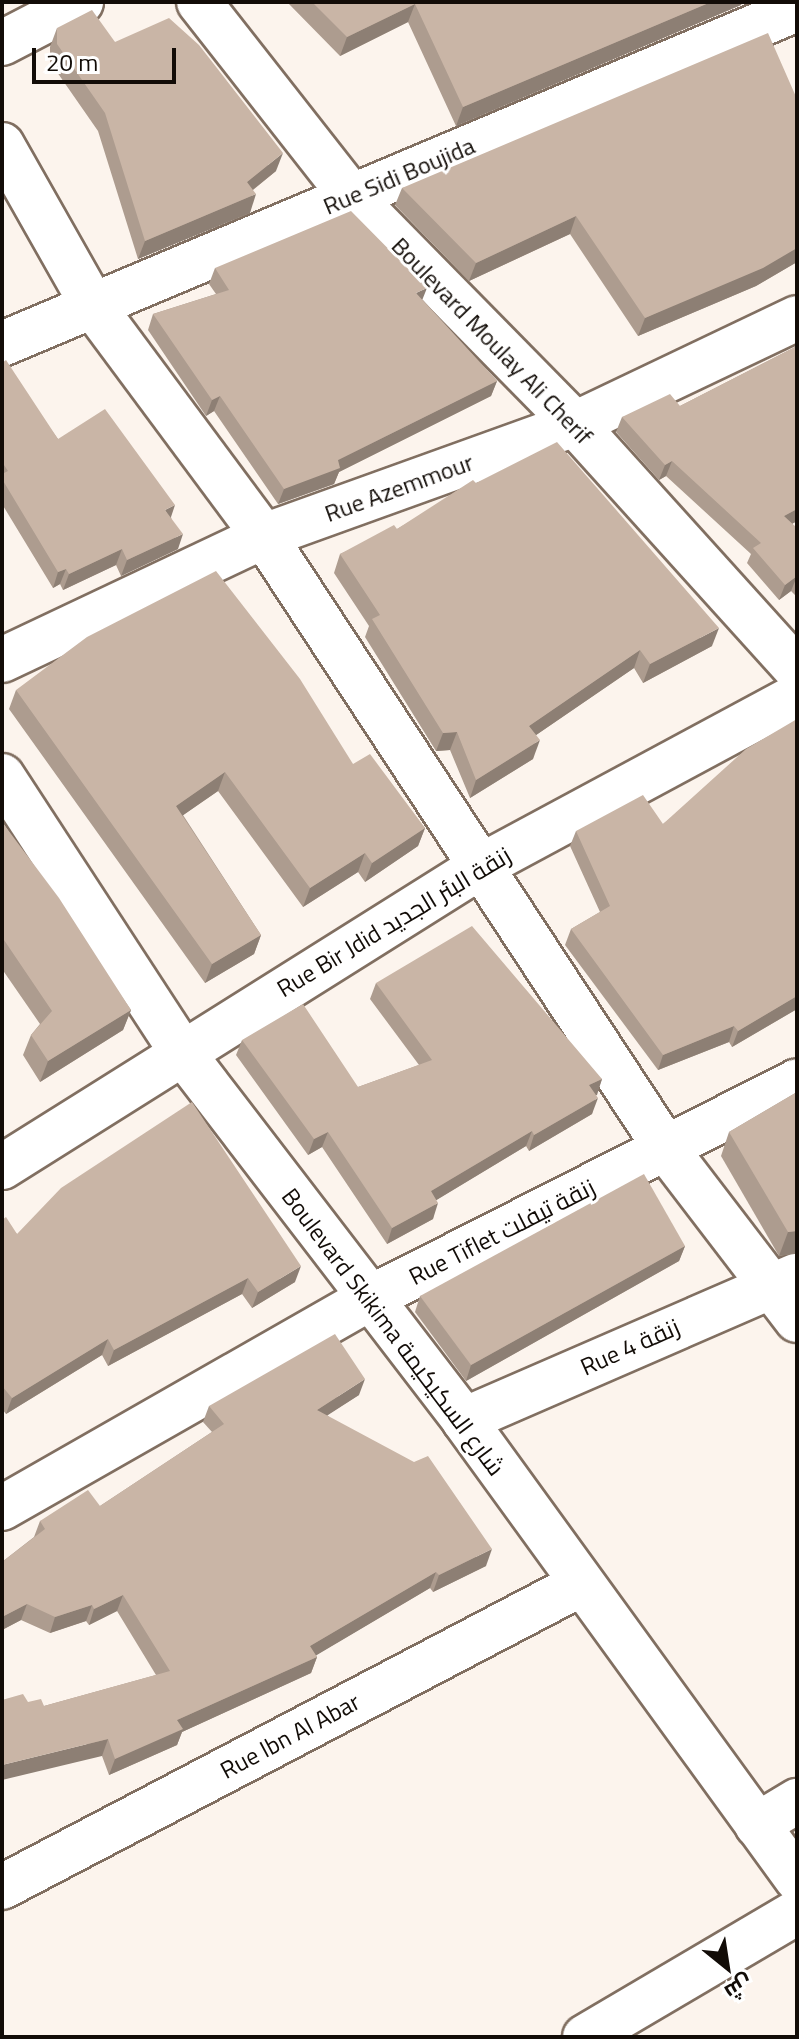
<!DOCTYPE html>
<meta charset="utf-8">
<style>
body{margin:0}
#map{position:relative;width:799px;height:2039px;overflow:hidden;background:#fcf4ed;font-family:"Titillium Web",Cairo,sans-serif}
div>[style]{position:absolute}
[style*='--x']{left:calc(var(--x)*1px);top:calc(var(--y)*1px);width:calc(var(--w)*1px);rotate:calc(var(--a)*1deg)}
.roads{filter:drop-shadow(2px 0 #816f61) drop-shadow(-2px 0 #816f61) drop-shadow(0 2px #816f61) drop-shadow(0 -2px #816f61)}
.street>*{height:44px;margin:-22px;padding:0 22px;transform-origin:22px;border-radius:22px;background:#fff}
.wall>*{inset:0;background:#ad9c8f}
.shaded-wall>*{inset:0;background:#8d7f74}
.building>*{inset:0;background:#c9b5a6}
span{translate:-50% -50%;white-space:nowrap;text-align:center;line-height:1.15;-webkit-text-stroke:6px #fff;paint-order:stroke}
.street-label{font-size:24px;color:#120c07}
.frame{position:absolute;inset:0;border:4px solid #120c07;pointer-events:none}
.north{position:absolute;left:687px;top:1927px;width:80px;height:80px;-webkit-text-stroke:6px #fff;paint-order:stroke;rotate:150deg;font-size:22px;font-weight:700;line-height:32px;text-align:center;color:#120c07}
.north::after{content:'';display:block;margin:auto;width:28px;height:36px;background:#120c07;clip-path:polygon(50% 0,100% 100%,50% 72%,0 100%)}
.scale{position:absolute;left:32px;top:48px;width:144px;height:36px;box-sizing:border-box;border:4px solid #120c07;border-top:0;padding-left:10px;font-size:24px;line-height:28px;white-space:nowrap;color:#120c07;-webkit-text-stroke:6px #fff;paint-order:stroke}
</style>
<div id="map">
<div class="roads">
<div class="street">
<div style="--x:199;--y:2;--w:246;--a:51.9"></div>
<div style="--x:351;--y:196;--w:320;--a:45.5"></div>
<div style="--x:575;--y:424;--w:331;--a:47.9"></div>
<div style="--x:2;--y:43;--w:89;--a:-27.4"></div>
<div style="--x:2;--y:145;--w:185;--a:60.5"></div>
<div style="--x:93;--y:306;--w:287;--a:53.4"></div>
<div style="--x:264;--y:536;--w:734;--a:56.72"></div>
<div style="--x:667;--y:1150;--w:214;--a:52.6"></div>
<div style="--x:2;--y:344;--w:863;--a:-22.85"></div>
<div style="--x:2;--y:660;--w:290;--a:-25.3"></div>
<div style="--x:264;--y:536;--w:331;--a:-19.8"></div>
<div style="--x:575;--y:424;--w:246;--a:-25.5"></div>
<div style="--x:2;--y:776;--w:330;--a:56.9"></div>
<div style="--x:182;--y:1052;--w:464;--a:52.5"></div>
<div style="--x:464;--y:1420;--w:567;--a:54.04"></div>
<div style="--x:2;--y:1167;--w:568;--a:-32.12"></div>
<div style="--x:483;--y:865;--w:357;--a:-28.3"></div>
<div style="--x:464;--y:1420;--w:361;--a:-23.5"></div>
<div style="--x:2;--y:1508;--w:421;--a:-29.7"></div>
<div style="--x:368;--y:1299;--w:481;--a:-26.9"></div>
<div style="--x:757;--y:1825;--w:47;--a:-31"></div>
<div style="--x:2;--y:1887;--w:651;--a:-27.63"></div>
<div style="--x:585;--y:2037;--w:246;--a:-30.5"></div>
</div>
</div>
<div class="wall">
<div style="clip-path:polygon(287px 2px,742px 2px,741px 5px,456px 126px,408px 22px,340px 56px)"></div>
<div style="clip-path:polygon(57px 28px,115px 42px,276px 171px,253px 190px,250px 213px,138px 259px,98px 131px,50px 62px,50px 47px)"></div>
<div style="clip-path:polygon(797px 99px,797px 262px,756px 286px,638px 336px,570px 234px,469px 281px,395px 205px,402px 188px)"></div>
<div style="clip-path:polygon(215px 268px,423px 300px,497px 381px,491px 396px,339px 472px,334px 484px,278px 504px,214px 411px,206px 416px,148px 330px,153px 314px,216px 294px,209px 284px)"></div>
<div style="clip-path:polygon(797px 346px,797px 521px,792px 524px,797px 528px,797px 597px,791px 591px,779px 600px,747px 563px,751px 554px,666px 476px,659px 480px,616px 432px,622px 417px,680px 406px)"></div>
<div style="clip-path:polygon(2px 363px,58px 439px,171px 517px,178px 549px,121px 576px,116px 565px,63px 590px,60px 584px,53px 588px,2px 504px)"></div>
<div style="clip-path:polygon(476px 483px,712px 646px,643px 683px,634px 668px,536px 735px,533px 759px,470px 798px,450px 750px,436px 751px,365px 637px,369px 626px,334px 573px,340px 554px,397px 529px)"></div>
<div style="clip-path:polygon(16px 690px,353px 764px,425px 828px,418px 846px,365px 882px,358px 872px,303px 907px,218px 791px,183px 815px,261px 935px,254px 954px,205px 983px,9px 709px)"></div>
<div style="clip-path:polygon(797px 719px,797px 1009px,732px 1047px,729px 1042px,658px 1070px,565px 945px,571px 929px,600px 912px,570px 846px,576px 831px,663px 824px)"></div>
<div style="clip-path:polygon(2px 822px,131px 1010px,123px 1030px,40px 1082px,23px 1055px,31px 1035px,40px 1024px,2px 969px)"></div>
<div style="clip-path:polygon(376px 983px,602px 1079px,596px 1095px,592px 1114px,529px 1151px,526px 1146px,436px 1200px,433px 1219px,387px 1244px,322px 1147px,308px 1155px,236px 1055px,242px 1040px,358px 1087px,419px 1065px,370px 999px)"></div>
<div style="clip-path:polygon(797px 1092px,797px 1253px,779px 1256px,721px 1156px,729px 1132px)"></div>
<div style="clip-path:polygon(2px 1220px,17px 1234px,295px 1282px,252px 1308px,242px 1294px,108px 1366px,102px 1355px,6px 1414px,2px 1409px)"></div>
<div style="clip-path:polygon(685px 1246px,679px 1261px,466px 1381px,415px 1312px,420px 1296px)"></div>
<div style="clip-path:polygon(359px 1395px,327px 1415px,486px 1566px,433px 1592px,430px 1588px,316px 1655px,317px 1657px,311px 1673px,182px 1732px,177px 1745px,109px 1775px,102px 1756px,28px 1702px,44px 1706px,156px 1675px,117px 1611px,89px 1625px,86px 1621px,50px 1633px,21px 1620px,2px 1630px,2px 1562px,34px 1537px,40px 1521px,100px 1506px,212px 1432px,203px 1422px,209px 1406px)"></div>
</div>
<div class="shaded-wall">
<div style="clip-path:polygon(711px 2px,742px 2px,741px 5px,456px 126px,463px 107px)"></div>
<div style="clip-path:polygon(415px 4px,408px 22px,340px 56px,347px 37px)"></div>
<div style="clip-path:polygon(283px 153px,276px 171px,240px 200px,247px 182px)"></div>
<div style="clip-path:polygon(256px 194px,250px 213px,138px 259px,145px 241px)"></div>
<div style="clip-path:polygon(576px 216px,570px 234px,469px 281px,476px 263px)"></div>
<div style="clip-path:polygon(797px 248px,797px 262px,756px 286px,638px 336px,645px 318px)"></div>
<div style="clip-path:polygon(427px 288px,421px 303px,416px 293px)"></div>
<div style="clip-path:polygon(497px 381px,491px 396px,339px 472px,334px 484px,278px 504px,284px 489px,338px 460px)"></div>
<div style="clip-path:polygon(220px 396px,214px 411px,206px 416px,212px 400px)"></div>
<div style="clip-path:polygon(672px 461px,666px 476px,659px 480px,665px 465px)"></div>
<div style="clip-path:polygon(175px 505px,170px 520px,165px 510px)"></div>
<div style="clip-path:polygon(797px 509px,797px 521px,779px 531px,784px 516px)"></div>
<div style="clip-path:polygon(183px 534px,178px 549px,121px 576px,127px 560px)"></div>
<div style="clip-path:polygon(122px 549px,116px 565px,63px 590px,69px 574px)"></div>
<div style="clip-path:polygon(66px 569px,60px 584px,53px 588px,58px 572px)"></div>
<div style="clip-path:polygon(797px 576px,791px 591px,779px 600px,785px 585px)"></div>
<div style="clip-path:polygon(719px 628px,712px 646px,643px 683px,650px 664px)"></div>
<div style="clip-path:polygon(640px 650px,634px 668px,523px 744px,529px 726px)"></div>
<div style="clip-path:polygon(457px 732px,450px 750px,436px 751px,443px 733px)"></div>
<div style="clip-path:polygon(540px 740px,533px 759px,470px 798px,476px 780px)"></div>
<div style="clip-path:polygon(225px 772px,218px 791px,169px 825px,176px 806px)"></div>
<div style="clip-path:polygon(425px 828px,418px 846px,365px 882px,372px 863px)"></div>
<div style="clip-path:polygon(365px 853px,358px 872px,303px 907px,310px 888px)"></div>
<div style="clip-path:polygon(261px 935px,254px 954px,205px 983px,212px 964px)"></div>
<div style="clip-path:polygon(797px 996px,797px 1009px,732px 1047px,738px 1031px)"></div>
<div style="clip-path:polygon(131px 1010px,123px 1030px,40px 1082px,48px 1061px)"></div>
<div style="clip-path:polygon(734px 1026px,729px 1042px,658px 1070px,663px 1055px)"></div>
<div style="clip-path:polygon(602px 1079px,597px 1095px,583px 1100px,589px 1085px)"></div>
<div style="clip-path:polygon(598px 1098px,592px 1114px,529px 1151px,534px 1135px)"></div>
<div style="clip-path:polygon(532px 1131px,526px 1146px,425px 1207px,431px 1191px)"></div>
<div style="clip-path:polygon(328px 1132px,322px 1147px,308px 1155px,314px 1139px)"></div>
<div style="clip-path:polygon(438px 1203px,433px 1219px,387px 1244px,392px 1228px)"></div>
<div style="clip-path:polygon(797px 1231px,797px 1253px,779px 1256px,788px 1232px)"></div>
<div style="clip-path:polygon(685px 1246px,679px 1261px,466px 1381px,471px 1365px)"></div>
<div style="clip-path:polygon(301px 1266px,295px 1282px,252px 1308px,258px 1292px)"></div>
<div style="clip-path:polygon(248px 1278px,242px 1294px,108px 1366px,114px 1350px)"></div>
<div style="clip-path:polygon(108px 1339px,102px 1355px,6px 1414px,12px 1398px)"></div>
<div style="clip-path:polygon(365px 1379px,359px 1395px,311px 1426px,317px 1410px)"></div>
<div style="clip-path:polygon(492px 1549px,486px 1566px,433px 1592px,439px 1575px)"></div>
<div style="clip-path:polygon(436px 1572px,430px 1588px,305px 1662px,310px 1646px)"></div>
<div style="clip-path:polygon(123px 1595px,117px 1611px,89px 1625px,94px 1609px)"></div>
<div style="clip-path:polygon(27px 1604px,21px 1620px,2px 1630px,2px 1617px)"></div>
<div style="clip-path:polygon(92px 1605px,86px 1621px,50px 1633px,55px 1617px)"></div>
<div style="clip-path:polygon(317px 1657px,311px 1673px,182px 1732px,177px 1745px,109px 1775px,115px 1759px,177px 1720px)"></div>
<div style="clip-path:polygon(108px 1739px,102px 1756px,2px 1780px,2px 1765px)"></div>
</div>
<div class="building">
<div style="clip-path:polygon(312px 2px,711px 2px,463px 107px,415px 4px,347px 37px)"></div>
<div style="clip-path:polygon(92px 10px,115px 42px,169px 18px,199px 45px,283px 153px,247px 182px,256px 194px,145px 241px,105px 113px,57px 44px,57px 28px)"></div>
<div style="clip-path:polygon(768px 33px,797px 99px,797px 248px,763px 268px,645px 318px,576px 216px,476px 263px,402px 188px)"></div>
<div style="clip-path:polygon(351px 211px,427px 288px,416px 293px,497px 381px,338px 460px,340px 468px,284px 489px,220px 396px,212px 400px,153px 314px,229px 290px,215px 268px)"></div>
<div style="clip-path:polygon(797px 346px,797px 509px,784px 516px,797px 528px,797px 576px,785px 585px,753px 548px,761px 543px,672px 461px,665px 465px,622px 417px,670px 394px,680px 406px)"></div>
<div style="clip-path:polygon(6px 360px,58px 439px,105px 409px,175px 505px,165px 510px,183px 534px,127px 560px,122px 549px,69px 574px,66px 569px,58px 572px,2px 479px,2px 474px,8px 471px,2px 462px,2px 363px)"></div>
<div style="clip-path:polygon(557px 442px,719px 628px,650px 664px,640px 650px,529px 726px,540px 740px,476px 780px,457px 732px,443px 733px,372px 619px,380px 615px,340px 554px,394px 525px,397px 529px,473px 480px,476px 483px)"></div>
<div style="clip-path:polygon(216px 571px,300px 679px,353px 764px,370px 754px,425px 828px,372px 863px,365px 853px,310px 888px,225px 772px,176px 806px,261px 935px,212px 964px,16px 690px,87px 637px)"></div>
<div style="clip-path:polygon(797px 719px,797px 996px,738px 1031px,734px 1026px,663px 1055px,571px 929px,610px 906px,576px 831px,643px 795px,663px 824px,746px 749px)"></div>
<div style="clip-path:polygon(2px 822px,59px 898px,131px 1010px,48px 1061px,31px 1035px,52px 1011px,2px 937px)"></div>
<div style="clip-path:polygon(472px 926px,602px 1079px,589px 1085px,598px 1098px,534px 1135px,532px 1131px,431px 1191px,438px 1203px,392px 1228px,328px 1132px,314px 1139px,242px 1040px,303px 1004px,358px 1087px,432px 1060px,376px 983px)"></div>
<div style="clip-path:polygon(797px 1092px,797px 1231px,788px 1232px,729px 1132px)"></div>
<div style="clip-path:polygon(192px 1102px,301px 1266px,258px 1292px,248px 1278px,114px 1350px,108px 1339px,12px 1398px,2px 1386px,2px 1220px,6px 1217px,17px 1234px,61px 1188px)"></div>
<div style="clip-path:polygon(644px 1174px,685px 1246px,471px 1365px,420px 1296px)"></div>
<div style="clip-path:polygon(335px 1334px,365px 1379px,317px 1410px,414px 1462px,428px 1456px,492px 1549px,439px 1575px,436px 1572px,310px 1646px,317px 1657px,177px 1720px,183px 1729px,115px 1759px,108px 1739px,2px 1765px,2px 1700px,23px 1694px,28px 1702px,41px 1699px,44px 1706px,170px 1671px,123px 1595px,94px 1609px,92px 1605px,55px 1617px,27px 1604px,2px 1617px,2px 1562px,45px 1529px,40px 1521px,88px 1490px,100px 1506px,224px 1424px,209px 1406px)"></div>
</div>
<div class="street-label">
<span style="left:399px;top:176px;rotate:-23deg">Rue Sidi Boujida</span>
<span style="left:492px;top:341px;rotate:46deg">Boulevard Moulay Ali Cherif</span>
<span style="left:399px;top:488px;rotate:-20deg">Rue Azemmour</span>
<span style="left:394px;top:922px;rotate:-31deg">Rue Bir Jdid زنقة البئر الجديد</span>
<span style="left:502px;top:1232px;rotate:-27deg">Rue Tiflet زنقة تيفلت</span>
<span style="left:393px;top:1332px;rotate:53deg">Boulevard Skikima شارع السكيكيمة</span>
<span style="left:630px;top:1347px;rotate:-24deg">Rue 4 زنقة</span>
<span style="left:290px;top:1736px;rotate:-28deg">Rue Ibn Al Abar</span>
</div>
<div class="frame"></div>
<div class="north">ش</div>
<div class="scale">20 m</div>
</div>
